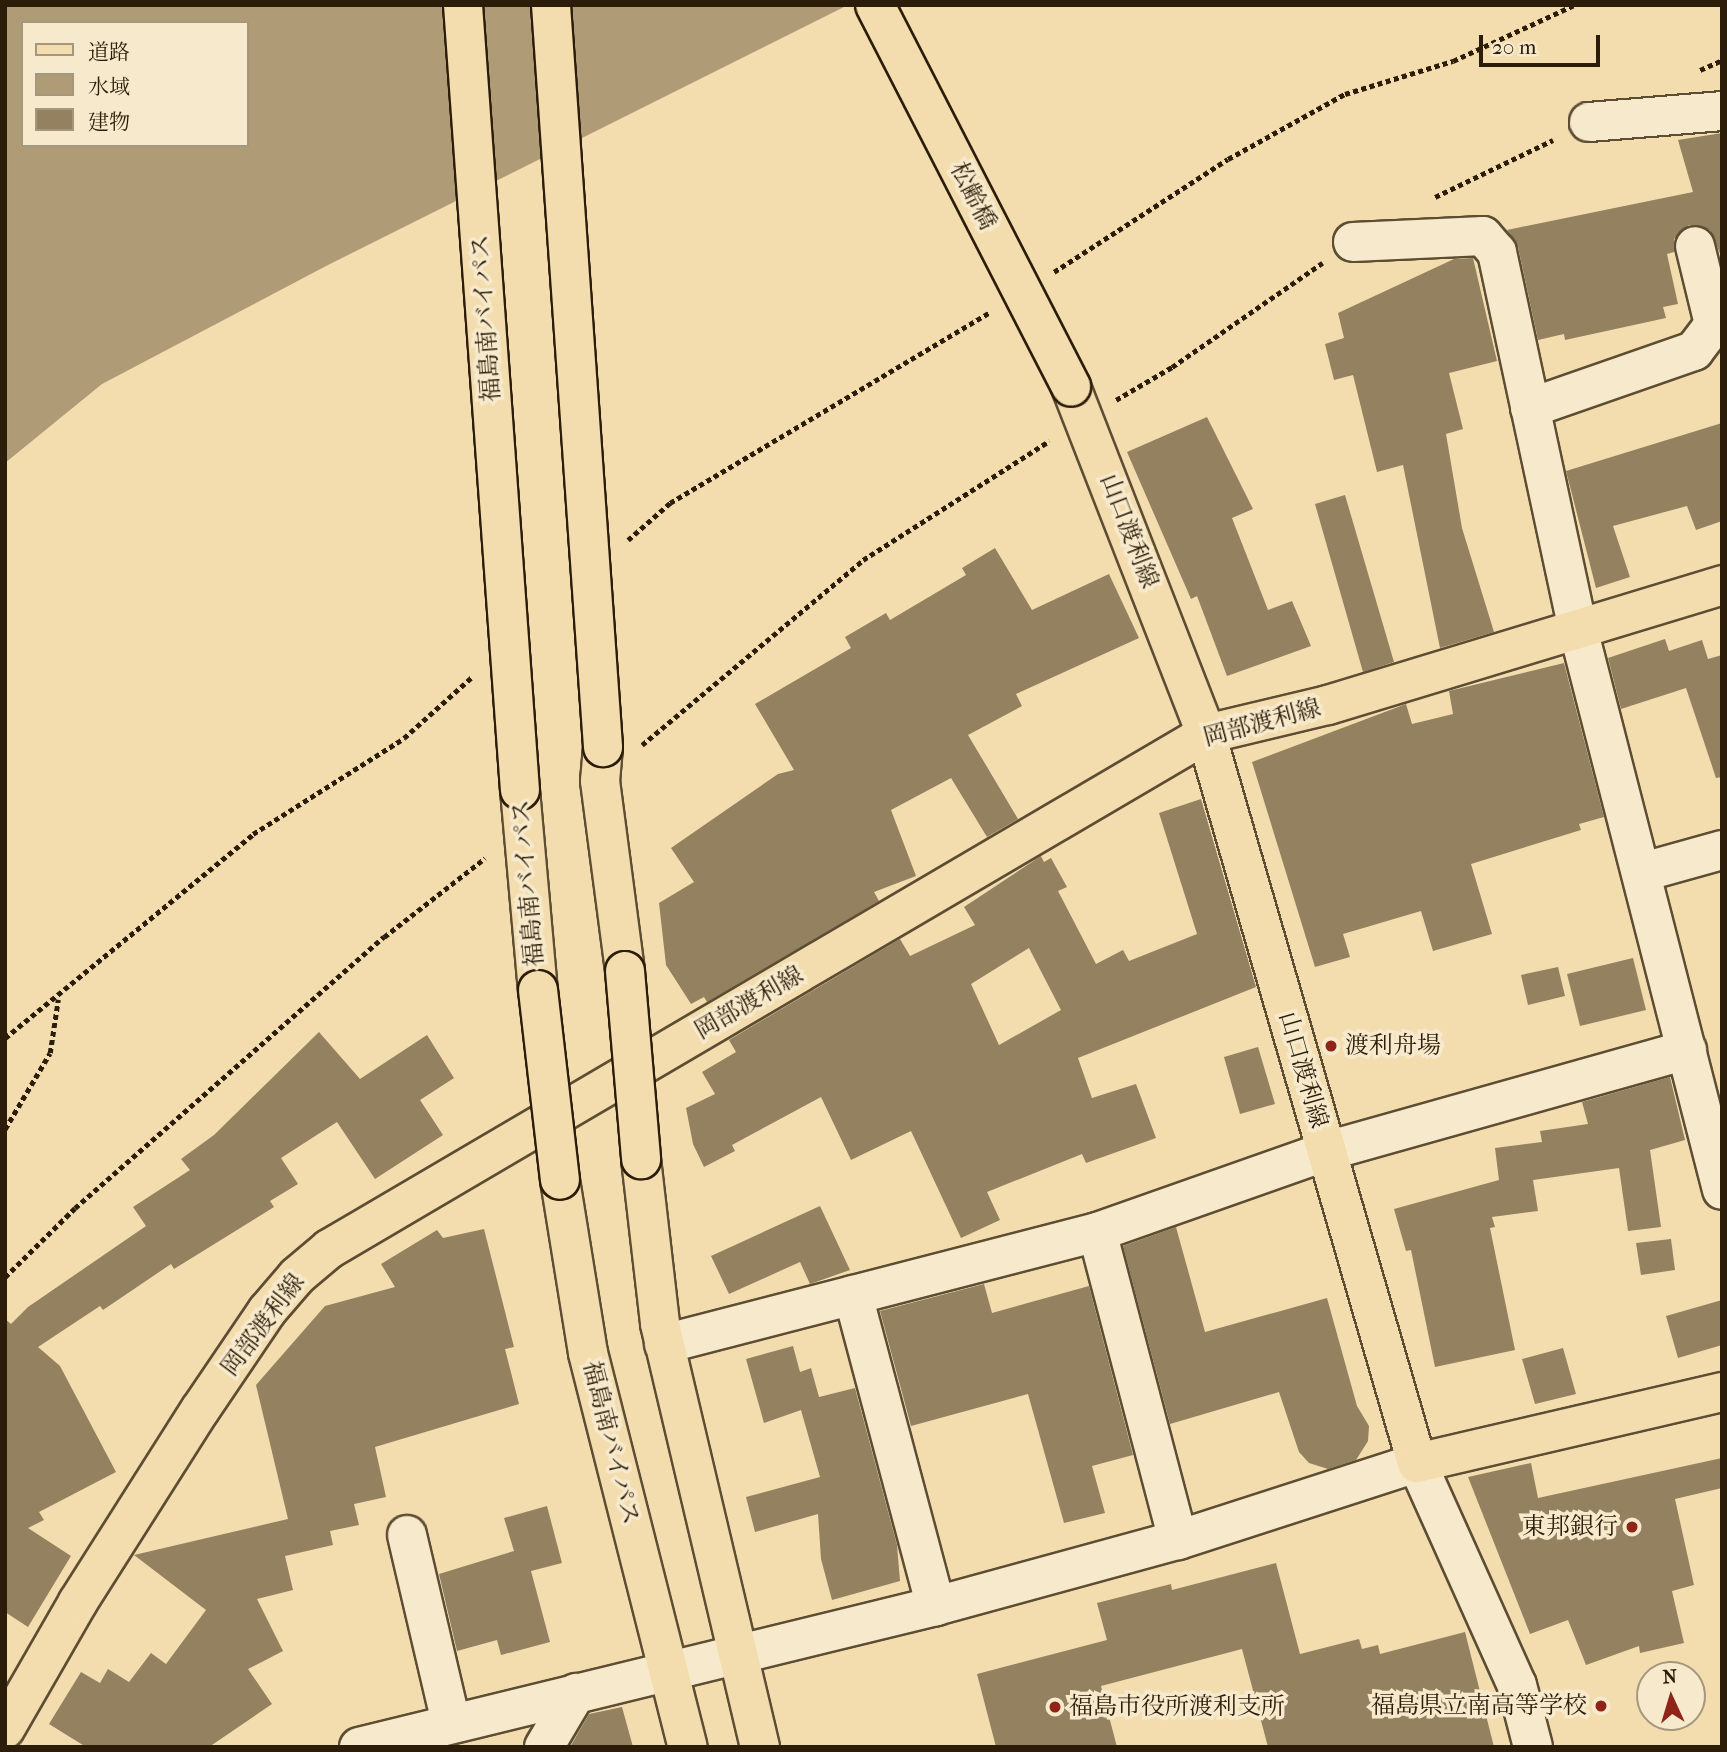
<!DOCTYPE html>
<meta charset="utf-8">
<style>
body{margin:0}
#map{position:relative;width:1727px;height:1752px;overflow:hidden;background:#f3ddaf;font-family:"IM FELL French Canon","Noto Serif JP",serif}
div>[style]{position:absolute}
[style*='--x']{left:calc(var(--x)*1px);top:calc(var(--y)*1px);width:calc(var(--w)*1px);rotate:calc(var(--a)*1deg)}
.water>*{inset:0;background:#af9c77}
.building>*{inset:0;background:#938160}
.path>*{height:4.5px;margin-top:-2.25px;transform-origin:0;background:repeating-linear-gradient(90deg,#2b1d0a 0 5px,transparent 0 8.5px)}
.roads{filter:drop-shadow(2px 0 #5d4d33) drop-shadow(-2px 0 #5d4d33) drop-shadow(0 2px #5d4d33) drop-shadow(0 -2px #5d4d33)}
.minor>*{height:38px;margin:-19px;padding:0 19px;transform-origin:19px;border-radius:19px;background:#f7e9cb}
.major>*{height:38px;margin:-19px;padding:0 19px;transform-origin:19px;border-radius:19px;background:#f3ddaf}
.highway>*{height:38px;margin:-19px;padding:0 19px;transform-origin:19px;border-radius:19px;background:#f3ddaf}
.bridges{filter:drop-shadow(2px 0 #2b1d0a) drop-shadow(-2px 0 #2b1d0a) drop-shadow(0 2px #2b1d0a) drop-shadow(0 -2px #2b1d0a)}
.major-bridge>*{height:38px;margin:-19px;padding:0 19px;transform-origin:19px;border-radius:19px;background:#f3ddaf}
.highway-bridge>*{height:38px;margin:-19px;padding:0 19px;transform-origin:19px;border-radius:19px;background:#f3ddaf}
.dots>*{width:19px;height:19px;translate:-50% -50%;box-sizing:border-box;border:4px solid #f7e9cb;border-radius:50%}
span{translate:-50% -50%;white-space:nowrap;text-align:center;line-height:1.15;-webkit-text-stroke:7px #f7e9cb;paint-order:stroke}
.street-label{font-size:24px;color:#2b1d0a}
.poi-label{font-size:24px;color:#2b1d0a}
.left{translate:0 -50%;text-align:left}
.right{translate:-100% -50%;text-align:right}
.frame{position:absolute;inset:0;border:7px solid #2b1d0a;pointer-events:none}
.legend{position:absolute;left:21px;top:21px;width:228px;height:126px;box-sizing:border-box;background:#f7e9cb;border:2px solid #a5977e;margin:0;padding:9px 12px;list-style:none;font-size:21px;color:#2b1d0a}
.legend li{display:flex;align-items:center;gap:14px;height:35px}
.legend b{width:35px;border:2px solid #a5977e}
.north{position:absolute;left:1636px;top:1661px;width:70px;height:70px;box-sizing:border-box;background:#f7e9cb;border:2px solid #a5977e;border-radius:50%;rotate:356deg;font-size:19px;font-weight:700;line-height:28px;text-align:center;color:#2b1d0a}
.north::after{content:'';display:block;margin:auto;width:24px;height:32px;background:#8f2418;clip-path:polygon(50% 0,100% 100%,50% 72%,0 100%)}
.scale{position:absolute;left:1479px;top:35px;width:121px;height:32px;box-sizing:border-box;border:4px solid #2b1d0a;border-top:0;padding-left:9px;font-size:21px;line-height:24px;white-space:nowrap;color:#2b1d0a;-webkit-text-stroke:5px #f7e9cb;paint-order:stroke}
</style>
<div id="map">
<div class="water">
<div style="clip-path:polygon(evenodd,5px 5px,848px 5px,328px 265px,102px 384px,5px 463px,5px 5px,23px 23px,247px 23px,247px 145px,23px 145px,23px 23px)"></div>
</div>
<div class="building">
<div style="clip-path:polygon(1722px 133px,1722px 258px,1710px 230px,1689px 225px,1674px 239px,1674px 252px,1667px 254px,1678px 304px,1663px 307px,1666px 318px,1565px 340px,1564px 334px,1538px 340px,1518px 247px,1507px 230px,1693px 192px,1678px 140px)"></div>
<div style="clip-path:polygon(1473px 258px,1497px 361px,1449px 373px,1463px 429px,1446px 434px,1462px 528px,1494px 632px,1440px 648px,1403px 465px,1377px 472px,1353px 375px,1334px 380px,1325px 344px,1344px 338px,1338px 313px,1454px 259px)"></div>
<div style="clip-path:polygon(1207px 417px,1253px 509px,1232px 518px,1268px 610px,1292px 601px,1311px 646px,1227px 676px,1197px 596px,1191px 599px,1127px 452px)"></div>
<div style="clip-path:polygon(1722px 423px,1722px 521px,1696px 530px,1687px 506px,1613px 526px,1630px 577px,1596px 588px,1566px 471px)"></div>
<div style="clip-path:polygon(1345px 495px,1394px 662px,1363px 672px,1315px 504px)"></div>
<div style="clip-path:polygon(995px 548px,1032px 610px,1109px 574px,1139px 638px,1016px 694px,1022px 706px,968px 735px,1018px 819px,987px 837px,951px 778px,891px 810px,916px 876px,874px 892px,879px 901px,707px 1002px,704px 997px,691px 1004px,666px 965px,659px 903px,694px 882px,671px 848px,778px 774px,794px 770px,755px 704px,851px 648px,845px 637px,886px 613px,890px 620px,966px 575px,962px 568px)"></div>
<div style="clip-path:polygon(1665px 639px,1669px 651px,1702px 640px,1708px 659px,1722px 655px,1722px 777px,1716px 778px,1686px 688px,1621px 709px,1608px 658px)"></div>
<div style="clip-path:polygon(1564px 663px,1604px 817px,1579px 824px,1581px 830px,1471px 864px,1492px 934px,1433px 951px,1421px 911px,1343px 934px,1350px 957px,1315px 967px,1252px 762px,1406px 704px,1412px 724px,1453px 714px,1449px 691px)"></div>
<div style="clip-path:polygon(evenodd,1201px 799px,1256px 987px,1078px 1058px,1092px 1098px,1136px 1084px,1156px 1138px,1086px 1163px,1082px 1154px,987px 1192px,1000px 1220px,961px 1238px,911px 1131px,851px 1160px,821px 1097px,732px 1145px,735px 1151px,704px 1167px,693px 1144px,686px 1108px,715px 1094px,702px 1072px,736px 1052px,729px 1040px,900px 939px,910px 956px,975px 925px,964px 907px,1041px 856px,1044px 862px,1051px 858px,1067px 887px,1058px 891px,1096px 964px,1123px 950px,1129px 961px,1197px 934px,1159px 813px,1201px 799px,1029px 948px,1061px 1010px,999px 1045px,971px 984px,1029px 948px)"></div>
<div style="clip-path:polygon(1633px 958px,1646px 1010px,1580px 1026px,1567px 974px)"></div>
<div style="clip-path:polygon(1558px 967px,1565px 996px,1528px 1005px,1521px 975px)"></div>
<div style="clip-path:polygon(319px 1032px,360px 1079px,427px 1035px,454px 1078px,420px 1100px,443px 1135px,375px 1179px,337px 1122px,281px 1158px,298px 1184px,270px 1201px,274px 1207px,174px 1269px,171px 1264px,103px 1310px,100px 1306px,38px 1347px,60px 1366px,116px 1472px,39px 1512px,44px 1520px,28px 1528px,71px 1556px,28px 1627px,5px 1612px,5px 1319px,11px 1324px,28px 1307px,146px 1226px,133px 1207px,190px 1170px,181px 1159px,214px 1135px)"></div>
<div style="clip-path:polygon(1258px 1047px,1275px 1104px,1240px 1114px,1224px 1057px)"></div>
<div style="clip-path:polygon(1670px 1077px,1685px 1140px,1650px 1150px,1661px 1227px,1628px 1231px,1619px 1168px,1533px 1180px,1538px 1211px,1492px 1217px,1495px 1227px,1490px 1228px,1515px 1350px,1435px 1367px,1411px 1250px,1406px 1251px,1394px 1209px,1499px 1180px,1495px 1148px,1542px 1142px,1540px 1131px,1588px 1124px,1582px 1102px)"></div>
<div style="clip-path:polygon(820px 1206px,850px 1270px,810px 1284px,800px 1262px,729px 1294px,711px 1256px)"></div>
<div style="clip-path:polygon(1176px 1227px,1205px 1332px,1327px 1298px,1357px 1406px,1369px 1426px,1368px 1441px,1356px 1460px,1328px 1469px,1309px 1463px,1299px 1452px,1279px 1392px,1170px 1424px,1123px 1246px)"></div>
<div style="clip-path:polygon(484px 1229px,514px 1347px,505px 1349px,519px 1404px,375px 1447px,386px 1497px,354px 1504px,359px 1525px,330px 1531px,333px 1545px,285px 1556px,293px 1590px,257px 1599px,283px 1651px,248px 1669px,272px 1704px,209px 1747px,86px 1747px,49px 1724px,81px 1672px,100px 1683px,108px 1669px,129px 1682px,151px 1653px,166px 1664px,206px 1610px,134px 1555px,288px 1519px,256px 1385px,325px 1306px,395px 1287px,381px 1264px,437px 1230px,443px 1238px)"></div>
<div style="clip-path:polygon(1671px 1239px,1675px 1270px,1641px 1275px,1636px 1243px)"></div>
<div style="clip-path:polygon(984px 1284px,992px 1313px,1089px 1286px,1133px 1455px,1092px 1466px,1105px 1513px,1064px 1523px,1028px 1394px,911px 1426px,880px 1311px)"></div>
<div style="clip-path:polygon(1722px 1300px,1722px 1345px,1678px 1358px,1666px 1316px)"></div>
<div style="clip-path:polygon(793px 1346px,800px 1372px,811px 1368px,819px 1397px,855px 1388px,897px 1545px,900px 1581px,832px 1600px,821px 1559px,818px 1514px,755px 1532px,746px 1497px,820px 1477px,801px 1410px,764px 1423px,746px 1359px)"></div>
<div style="clip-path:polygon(1563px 1348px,1576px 1394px,1535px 1404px,1522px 1359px)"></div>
<div style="clip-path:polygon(1722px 1458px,1722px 1488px,1675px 1499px,1694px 1585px,1672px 1591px,1684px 1643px,1640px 1653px,1639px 1646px,1586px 1665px,1568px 1620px,1530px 1634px,1468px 1477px,1531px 1463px,1538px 1498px)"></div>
<div style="clip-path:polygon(547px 1506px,562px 1563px,531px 1571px,550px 1642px,501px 1655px,497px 1640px,457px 1651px,439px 1574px,514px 1551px,504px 1518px)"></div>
<div style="clip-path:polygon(1276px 1563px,1300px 1654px,1359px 1639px,1362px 1649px,1378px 1645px,1380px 1654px,1465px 1632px,1494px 1747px,1268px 1747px,1242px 1649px,1101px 1686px,1117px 1747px,996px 1747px,977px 1674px,1107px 1640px,1097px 1603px,1171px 1584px,1172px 1590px)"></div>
<div style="clip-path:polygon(622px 1707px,633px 1747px,570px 1747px,589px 1714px)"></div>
</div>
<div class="path">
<div style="--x:1700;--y:70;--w:24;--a:-24"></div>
<div style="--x:1435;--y:197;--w:131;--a:-25.8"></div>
<div style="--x:1054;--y:272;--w:207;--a:-33"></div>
<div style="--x:1228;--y:159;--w:134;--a:-29.1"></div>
<div style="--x:1345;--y:94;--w:113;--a:-17"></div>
<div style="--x:1453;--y:61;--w:133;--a:-24.8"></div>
<div style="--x:1116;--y:400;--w:65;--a:-30.5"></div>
<div style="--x:1172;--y:367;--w:183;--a:-34.7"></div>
<div style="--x:628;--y:540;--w:56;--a:-41.4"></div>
<div style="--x:670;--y:503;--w:373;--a:-30.8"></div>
<div style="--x:642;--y:745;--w:288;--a:-39.9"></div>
<div style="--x:863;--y:560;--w:221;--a:-32.6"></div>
<div style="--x:5;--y:1038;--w:321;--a:-39.4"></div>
<div style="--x:253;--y:834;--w:179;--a:-32.4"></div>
<div style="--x:404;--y:738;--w:91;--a:-41.9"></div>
<div style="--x:5;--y:1129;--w:88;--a:-59.4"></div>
<div style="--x:50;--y:1053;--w:54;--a:-81.4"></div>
<div style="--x:5;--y:1277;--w:98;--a:-44.6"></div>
<div style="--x:75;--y:1208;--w:411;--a:-41.3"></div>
<div style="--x:384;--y:937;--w:128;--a:-38"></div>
</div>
<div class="roads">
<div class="minor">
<div style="--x:1589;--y:122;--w:133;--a:-4.7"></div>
<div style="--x:1353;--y:242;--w:130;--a:-2.6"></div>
<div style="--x:1483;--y:236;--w:21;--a:49"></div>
<div style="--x:1497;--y:252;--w:386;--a:77.9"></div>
<div style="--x:1578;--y:629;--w:579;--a:75.6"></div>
<div style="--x:1530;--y:408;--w:174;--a:-19.2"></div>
<div style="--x:1694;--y:351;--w:34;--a:-53"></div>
<div style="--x:1714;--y:324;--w:80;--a:-103.7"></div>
<div style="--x:1643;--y:872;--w:82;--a:-15.6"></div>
<div style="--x:853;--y:1295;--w:322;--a:75.1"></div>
<div style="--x:664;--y:1344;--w:447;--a:-14.5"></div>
<div style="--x:407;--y:1535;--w:193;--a:76.8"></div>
<div style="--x:1178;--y:1540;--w:318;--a:-104.7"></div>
<div style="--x:1097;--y:1232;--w:244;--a:-19.4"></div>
<div style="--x:1327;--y:1151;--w:374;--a:-15.7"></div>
<div style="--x:359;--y:1747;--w:594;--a:-13.73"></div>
<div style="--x:936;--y:1606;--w:251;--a:-15.3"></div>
<div style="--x:1178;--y:1540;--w:251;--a:-17.9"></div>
<div style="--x:1417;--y:1463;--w:243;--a:65.8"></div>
<div style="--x:1517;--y:1685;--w:64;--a:75.5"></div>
<div style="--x:544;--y:1747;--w:63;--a:-59.3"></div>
</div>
<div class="major">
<div style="--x:1071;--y:387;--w:372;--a:68.7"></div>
<div style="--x:1206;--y:734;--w:759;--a:73.86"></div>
<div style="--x:1417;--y:1463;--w:313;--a:-13.1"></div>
<div style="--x:5;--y:1729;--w:146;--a:-60.1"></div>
<div style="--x:78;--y:1602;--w:227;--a:-57.6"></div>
<div style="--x:200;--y:1410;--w:120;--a:-55.9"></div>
<div style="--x:267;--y:1311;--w:46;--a:-49.4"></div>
<div style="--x:297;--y:1276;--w:42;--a:-40.2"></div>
<div style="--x:329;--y:1249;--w:1017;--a:-30.42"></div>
<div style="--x:1206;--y:734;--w:125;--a:-13.4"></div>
<div style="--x:1328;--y:705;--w:412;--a:-16.9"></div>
</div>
<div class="highway">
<div style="--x:603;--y:747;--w:34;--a:95"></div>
<div style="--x:600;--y:781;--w:192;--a:82.5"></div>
<div style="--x:520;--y:790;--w:201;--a:84.9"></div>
<div style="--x:641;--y:1159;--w:166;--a:83.4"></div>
<div style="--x:660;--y:1324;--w:435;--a:76.7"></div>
<div style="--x:560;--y:1180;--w:175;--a:80.8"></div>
<div style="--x:588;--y:1353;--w:406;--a:75.8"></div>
</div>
</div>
<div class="bridges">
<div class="major-bridge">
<div style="--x:875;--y:5;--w:429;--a:62.8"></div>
</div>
<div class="highway-bridge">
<div style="--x:463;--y:5;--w:787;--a:85.85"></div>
<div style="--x:551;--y:5;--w:744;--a:85.99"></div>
<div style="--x:625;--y:971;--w:189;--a:85.1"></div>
<div style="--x:538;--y:990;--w:191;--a:83.4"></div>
</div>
</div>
<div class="dots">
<div style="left:1331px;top:1046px;background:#8f2418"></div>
<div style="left:1632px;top:1527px;background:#8f2418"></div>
<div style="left:1601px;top:1706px;background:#8f2418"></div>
<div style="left:1055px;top:1707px;background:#8f2418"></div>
</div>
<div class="street-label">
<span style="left:973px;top:196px;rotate:63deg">松齢橋</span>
<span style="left:486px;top:318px;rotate:-94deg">福島南バイパス</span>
<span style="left:1129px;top:531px;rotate:69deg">山口渡利線</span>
<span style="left:1262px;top:723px;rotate:-15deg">岡部渡利線</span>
<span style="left:528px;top:883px;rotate:-95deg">福島南バイパス</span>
<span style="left:749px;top:1003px;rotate:-30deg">岡部渡利線</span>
<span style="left:1303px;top:1070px;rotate:74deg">山口渡利線</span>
<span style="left:263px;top:1325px;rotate:-53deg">岡部渡利線</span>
<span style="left:611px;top:1443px;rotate:76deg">福島南バイパス</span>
</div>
<div class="poi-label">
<span class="left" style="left:1345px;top:1046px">渡利舟場</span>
<span class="right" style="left:1618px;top:1527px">東邦銀行</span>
<span class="right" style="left:1587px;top:1706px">福島県立南高等学校</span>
<span class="left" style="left:1069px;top:1707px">福島市役所渡利支所</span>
</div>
<div class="frame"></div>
<ul class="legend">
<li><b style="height:9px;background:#f3ddaf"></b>道路</li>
<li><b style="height:19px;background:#af9c77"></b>水域</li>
<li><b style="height:19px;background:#938160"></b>建物</li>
</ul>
<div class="north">N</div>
<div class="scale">20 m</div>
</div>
